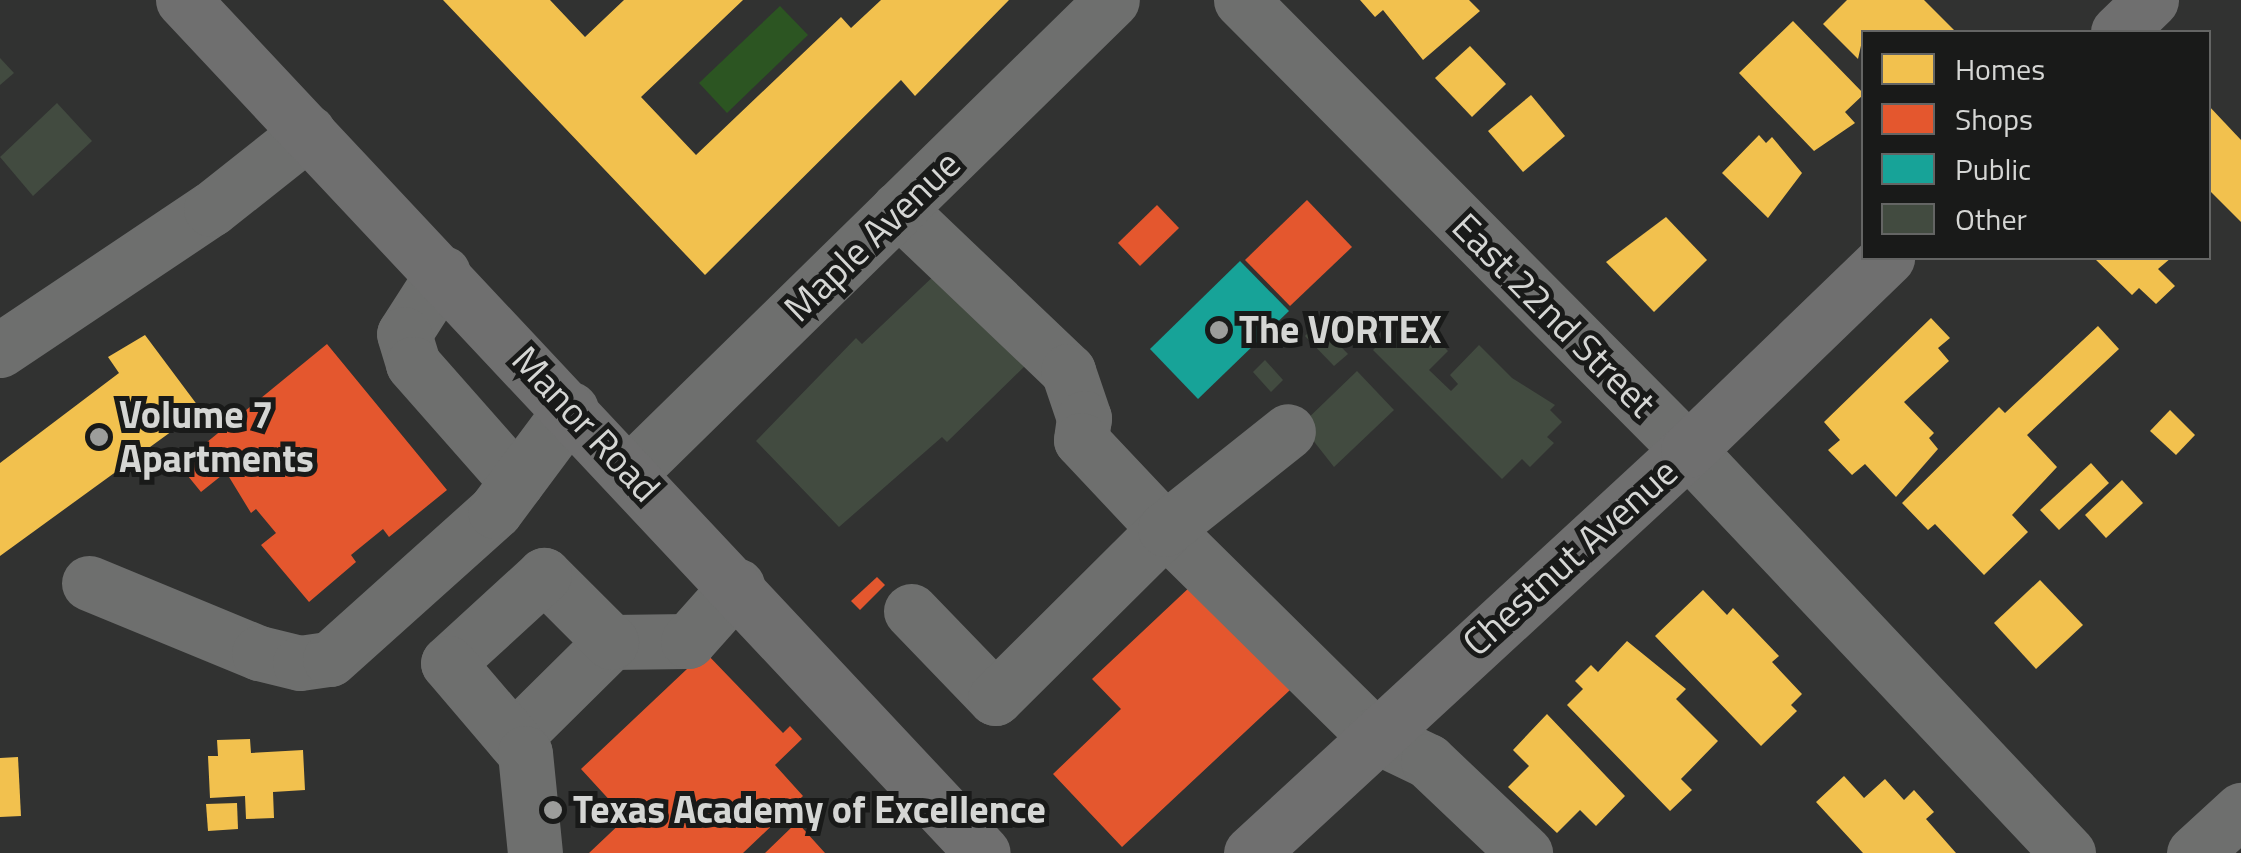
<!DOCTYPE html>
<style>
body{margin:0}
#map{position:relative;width:2241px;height:853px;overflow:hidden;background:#313231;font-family:"Titillium Web",sans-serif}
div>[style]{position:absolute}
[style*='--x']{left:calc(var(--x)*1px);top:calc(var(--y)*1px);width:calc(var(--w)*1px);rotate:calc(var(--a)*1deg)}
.water>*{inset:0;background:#2c5522}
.homes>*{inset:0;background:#f2c14e}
.shops>*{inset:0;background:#e4572e}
.public>*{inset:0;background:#17a398}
.building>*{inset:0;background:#424b40}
.minor>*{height:55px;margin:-27.5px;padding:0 27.5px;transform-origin:27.5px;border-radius:27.5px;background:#6e6f6e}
.major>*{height:55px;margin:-27.5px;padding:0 27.5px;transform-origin:27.5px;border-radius:27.5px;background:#6f6f6f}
.dots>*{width:28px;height:28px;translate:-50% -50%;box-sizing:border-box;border:5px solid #191a19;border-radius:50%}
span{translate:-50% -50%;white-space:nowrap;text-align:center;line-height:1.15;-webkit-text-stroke:10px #191a19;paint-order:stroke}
.street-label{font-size:38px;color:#d5d6d4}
.poi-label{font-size:38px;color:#d5d6d4;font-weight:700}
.left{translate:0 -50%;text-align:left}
.legend{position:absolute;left:1861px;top:30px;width:350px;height:230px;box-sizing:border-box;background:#191a19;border:2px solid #646564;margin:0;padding:12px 18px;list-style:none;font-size:30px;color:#d5d6d4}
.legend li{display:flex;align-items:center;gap:20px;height:50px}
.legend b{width:50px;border:2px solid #646564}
</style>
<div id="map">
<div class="water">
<div style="clip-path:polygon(780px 6px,808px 35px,727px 113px,699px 83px)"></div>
</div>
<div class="homes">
<div style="clip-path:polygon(443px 0,550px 0,585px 37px,624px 0,743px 0,641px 97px,696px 155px,841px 17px,851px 28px,881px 0,1009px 0,915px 96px,901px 80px,705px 275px)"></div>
<div style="clip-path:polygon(1360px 0,1469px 0,1480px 11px,1423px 60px,1383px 10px,1375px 17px)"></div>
<div style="clip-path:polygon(1847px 0,1924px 0,1956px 32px,1864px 32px,1858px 59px,1823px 24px)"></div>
<div style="clip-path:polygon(1793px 21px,1864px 94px,1845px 112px,1855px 123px,1814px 151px,1739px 73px)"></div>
<div style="clip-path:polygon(1470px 46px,1506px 84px,1472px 117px,1435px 78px)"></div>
<div style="clip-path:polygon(1531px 95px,1565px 136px,1523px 172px,1488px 131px)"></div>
<div style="clip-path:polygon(2208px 105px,2241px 140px,2241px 222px,2208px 189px)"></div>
<div style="clip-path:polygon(1759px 135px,1766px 143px,1772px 137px,1802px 173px,1768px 218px,1722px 173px)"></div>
<div style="clip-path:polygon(1666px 217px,1707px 260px,1654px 312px,1606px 262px)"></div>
<div style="clip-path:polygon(2094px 258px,2171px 258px,2158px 269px,2175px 286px,2156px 304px,2139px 288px,2132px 295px)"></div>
<div style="clip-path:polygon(1931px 318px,1950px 338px,1938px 348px,1949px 361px,1904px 402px,1934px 433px,1929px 438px,1938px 449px,1896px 497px,1865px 464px,1852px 475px,1828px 450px,1840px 440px,1824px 422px)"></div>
<div style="clip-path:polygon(2098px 326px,2119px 349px,2027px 435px,2057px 467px,2012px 515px,2028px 532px,1984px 575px,1935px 524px,1928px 530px,1902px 503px,1999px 407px,2005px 413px)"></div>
<div style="clip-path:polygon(145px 335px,201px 410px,0 556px,0 463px,119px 373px,108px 357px)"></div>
<div style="clip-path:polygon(2170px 410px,2195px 435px,2176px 455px,2150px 431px)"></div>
<div style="clip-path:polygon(2091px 463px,2109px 483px,2059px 530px,2040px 510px)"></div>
<div style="clip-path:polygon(2122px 480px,2143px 503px,2106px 538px,2085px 515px)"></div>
<div style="clip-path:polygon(2040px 580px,2083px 625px,2036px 669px,1994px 623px)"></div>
<div style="clip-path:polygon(1703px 590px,1727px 615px,1733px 608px,1779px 656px,1772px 662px,1802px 694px,1791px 705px,1797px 711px,1761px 746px,1655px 636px)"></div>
<div style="clip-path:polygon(1627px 641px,1686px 689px,1676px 699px,1718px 741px,1681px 779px,1692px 790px,1670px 811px,1567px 705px,1583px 689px,1575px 681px,1591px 665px,1598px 672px)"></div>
<div style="clip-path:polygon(1547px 714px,1625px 796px,1596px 826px,1580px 810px,1557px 833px,1508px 787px,1529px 766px,1513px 750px)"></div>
<div style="clip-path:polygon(250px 739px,251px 753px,303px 750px,305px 790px,273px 792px,274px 818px,246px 819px,245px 796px,210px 798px,208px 756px,218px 756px,217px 740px)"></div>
<div style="clip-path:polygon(18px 757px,21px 816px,0 817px,0 758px)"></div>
<div style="clip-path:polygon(1844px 776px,1864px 798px,1885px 779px,1904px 800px,1914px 790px,1934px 812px,1926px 819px,1956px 853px,1863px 853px,1816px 802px)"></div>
<div style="clip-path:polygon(237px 803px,238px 829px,208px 831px,206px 804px)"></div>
</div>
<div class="shops">
<div style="clip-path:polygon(1307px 200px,1352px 247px,1290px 306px,1245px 260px)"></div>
<div style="clip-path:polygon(1157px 205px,1179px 228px,1140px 266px,1118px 243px)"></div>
<div style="clip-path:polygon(327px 344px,447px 490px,389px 537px,383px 529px,351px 555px,356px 562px,309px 602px,261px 545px,276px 533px,256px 509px,251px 513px,226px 472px,201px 492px,179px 465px)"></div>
<div style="clip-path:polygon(877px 577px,885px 585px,860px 610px,851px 601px)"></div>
<div style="clip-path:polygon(1192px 585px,1290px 690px,1122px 847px,1053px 774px,1121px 709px,1092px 679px)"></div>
<div style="clip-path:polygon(705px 652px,783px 733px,790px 726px,802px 739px,775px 765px,803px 796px,743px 853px,589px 853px,626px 818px,581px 769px)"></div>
<div style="clip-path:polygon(797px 822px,825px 853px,765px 853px,794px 825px)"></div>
</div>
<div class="public">
<div style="clip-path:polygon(1240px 261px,1289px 311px,1198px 399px,1150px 349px)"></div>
</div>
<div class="building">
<div style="clip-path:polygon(0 58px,14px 73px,0 85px)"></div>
<div style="clip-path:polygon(57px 103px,92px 141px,33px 196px,0 157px)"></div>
<div style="clip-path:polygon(939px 271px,1028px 363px,947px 442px,942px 437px,839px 527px,756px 441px,856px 338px,862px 344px)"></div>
<div style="clip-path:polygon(1411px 313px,1448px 351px,1429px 370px,1451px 391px,1458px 384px,1450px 375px,1479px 345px,1512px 378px,1555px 405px,1550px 410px,1562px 422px,1547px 437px,1554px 443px,1530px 467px,1522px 459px,1502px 479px,1373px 350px)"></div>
<div style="clip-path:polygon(1318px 323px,1348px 354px,1334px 366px,1305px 336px)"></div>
<div style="clip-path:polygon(1265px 360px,1283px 380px,1271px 392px,1253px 372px)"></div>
<div style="clip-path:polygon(1357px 371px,1394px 410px,1334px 467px,1301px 425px)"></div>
</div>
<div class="minor">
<div style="--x:1241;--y:0;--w:634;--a:45.19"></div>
<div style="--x:1688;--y:450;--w:554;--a:46.68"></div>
<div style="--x:898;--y:209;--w:235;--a:43.6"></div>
<div style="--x:1068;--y:371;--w:50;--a:71.2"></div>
<div style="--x:1084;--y:418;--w:22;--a:98"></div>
<div style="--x:1081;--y:440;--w:122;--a:46.7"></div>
<div style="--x:1165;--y:529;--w:293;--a:44.6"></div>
<div style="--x:1374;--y:735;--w:60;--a:25.7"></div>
<div style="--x:1428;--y:761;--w:134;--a:43.5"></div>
<div style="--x:443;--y:273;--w:72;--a:122.6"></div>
<div style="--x:404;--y:334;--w:31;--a:73"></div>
<div style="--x:413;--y:364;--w:157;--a:48.6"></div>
<div style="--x:0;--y:350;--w:254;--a:-33.8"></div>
<div style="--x:211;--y:209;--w:124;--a:-38.4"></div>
<div style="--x:631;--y:471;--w:673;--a:-44.4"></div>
<div style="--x:89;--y:583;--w:184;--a:22.4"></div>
<div style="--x:259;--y:653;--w:42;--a:13.7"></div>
<div style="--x:300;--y:663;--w:30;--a:-8"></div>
<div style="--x:330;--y:659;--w:222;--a:-41.9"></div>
<div style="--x:495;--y:511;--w:127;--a:-53.3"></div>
<div style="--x:911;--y:611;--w:121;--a:46"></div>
<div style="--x:995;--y:698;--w:240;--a:-44.8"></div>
<div style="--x:1165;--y:529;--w:157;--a:-38.5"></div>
<div style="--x:611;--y:642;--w:77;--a:-0.7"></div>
<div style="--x:688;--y:641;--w:74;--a:-48.3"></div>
<div style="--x:513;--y:739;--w:138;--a:-44.7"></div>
<div style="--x:611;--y:642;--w:95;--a:-135"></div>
<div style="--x:544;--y:575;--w:130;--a:137.5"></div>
<div style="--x:448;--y:663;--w:118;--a:49.5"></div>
<div style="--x:525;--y:753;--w:100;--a:84.3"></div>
<div style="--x:2194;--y:853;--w:64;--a:-42.5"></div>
</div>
<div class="major">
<div style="--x:183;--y:0;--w:1169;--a:46.84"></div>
<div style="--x:2118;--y:32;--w:46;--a:-44.1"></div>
<div style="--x:1251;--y:853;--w:594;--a:-42.68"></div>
<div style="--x:1688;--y:450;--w:277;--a:-44"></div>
</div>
<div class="dots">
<div style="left:1219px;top:330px;background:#9c9d9b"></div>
<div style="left:99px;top:437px;background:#9c9d9b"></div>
<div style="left:553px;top:810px;background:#9c9d9b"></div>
</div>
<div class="street-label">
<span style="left:872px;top:236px;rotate:-44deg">Maple Avenue</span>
<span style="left:1554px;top:315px;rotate:45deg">East 22nd Street</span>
<span style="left:586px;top:424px;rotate:47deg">Manor Road</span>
<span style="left:1570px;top:557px;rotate:-42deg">Chestnut Avenue</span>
</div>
<div class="poi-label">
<span class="left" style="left:1239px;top:330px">The VORTEX</span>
<span class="left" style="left:119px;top:437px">Volume 7<br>Apartments</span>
<span class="left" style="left:573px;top:810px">Texas Academy of Excellence</span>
</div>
<ul class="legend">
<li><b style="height:28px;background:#f2c14e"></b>Homes</li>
<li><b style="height:28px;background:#e4572e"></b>Shops</li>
<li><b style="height:28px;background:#17a398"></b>Public</li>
<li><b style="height:28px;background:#424b40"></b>Other</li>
</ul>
</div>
